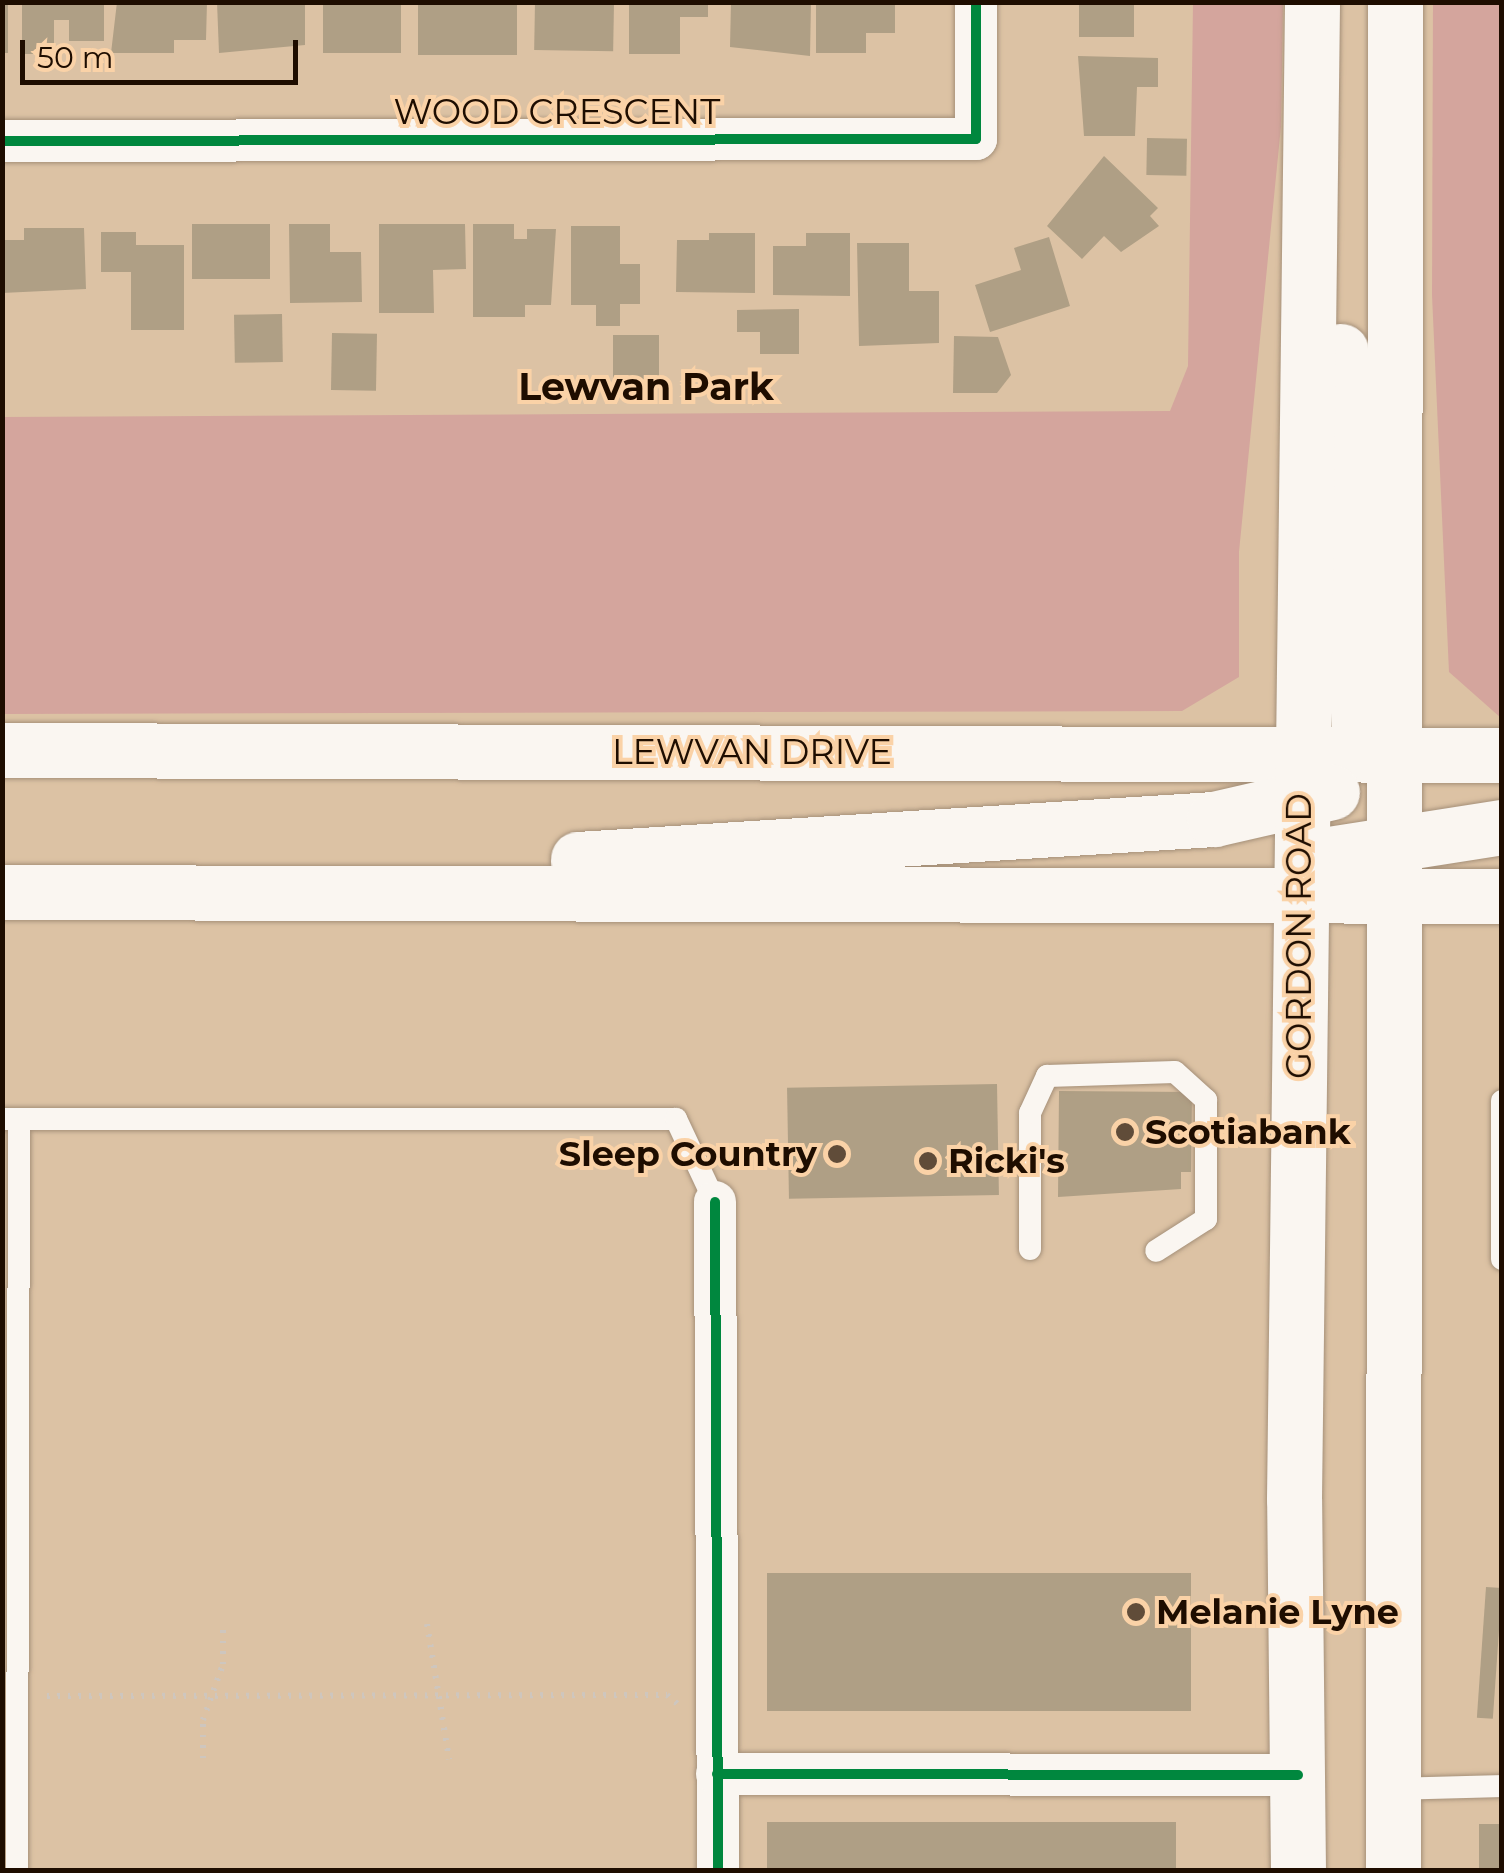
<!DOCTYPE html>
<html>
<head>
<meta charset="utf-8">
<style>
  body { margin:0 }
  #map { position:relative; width:1504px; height:1873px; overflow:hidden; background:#dcc2a4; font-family:Montserrat,sans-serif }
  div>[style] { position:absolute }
  .green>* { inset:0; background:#d4a59d }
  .building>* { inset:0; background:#af9f85; transform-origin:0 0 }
  .path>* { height:6px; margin-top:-3px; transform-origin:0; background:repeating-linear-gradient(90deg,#cec6be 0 2.5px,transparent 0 10.5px) }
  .roads { filter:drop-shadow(0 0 2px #a59079) drop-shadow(0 0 2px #a59079) }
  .lane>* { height:22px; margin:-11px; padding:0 11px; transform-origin:11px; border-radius:11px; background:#faf6f1 }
  .street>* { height:42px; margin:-21px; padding:0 21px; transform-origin:21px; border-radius:21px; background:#faf6f1 }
  .secondary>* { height:55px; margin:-27.5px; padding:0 27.5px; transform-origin:27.5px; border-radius:27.5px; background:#faf6f1 }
  .cycleway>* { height:10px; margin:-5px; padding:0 5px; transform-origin:5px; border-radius:5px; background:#00873e }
  .dots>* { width:28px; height:28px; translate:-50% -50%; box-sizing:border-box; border:5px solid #fad2a7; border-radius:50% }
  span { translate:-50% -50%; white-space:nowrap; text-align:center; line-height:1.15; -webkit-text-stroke:8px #fad2a7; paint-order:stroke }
  .street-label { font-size:35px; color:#1e0d00 }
  .poi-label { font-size:35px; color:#1e0d00; font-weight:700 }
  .left { translate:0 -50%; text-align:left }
  .right { translate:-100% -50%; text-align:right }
  .neighbourhood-label { font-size:38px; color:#1e0d00; font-weight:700 }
  .frame { position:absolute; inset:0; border:5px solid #1e0d00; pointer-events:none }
  .scale { position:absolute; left:20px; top:40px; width:278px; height:45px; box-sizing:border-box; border:5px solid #1e0d00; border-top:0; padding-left:12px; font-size:30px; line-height:35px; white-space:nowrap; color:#1e0d00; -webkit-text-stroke:8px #fad2a7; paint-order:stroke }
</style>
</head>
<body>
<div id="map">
  <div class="green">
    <div style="clip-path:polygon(1193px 3px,1283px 3px,1281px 126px,1239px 552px,1239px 677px,1182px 711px,3px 714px,3px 417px,1170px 411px,1188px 366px)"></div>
    <div style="clip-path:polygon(1433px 3px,1501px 3px,1501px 718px,1449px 672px,1432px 295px)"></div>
  </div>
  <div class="building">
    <div style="left:2px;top:2px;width:6px;height:51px"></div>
    <div style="clip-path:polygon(22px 2px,104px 2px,104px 41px,69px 41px,69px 20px,54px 20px,54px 54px,22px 54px)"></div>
    <div style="clip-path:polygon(117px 2px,207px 2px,206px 40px,174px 40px,174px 53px,111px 53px)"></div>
    <div style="clip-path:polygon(217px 2px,305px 2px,305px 45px,219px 53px)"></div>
    <div style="left:323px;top:2px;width:78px;height:51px"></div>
    <div style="left:418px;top:2px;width:99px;height:53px"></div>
    <div style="left:535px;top:2px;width:79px;height:48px;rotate:1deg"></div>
    <div style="clip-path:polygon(629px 2px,708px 2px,708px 17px,680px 17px,680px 54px,629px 54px)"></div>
    <div style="clip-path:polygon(731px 2px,811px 2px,810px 56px,730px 47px)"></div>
    <div style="clip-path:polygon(816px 2px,895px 2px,895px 33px,866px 33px,866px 53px,816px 53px)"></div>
    <div style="left:1079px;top:2px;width:55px;height:35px"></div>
    <div style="clip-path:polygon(1078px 56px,1158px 58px,1158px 87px,1137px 87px,1135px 136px,1084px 136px)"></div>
    <div style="left:1147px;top:138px;width:40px;height:37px;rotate:1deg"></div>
    <div style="clip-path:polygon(1104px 156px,1158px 208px,1150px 216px,1159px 226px,1121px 252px,1104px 236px,1082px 259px,1047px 226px)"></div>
    <div style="left:192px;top:224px;width:78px;height:55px"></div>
    <div style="clip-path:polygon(289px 224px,330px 224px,330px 252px,361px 252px,362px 302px,290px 303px)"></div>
    <div style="clip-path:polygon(379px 224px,465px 224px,466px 269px,433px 270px,434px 313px,379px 313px)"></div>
    <div style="clip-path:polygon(473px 224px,514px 224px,514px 239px,527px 239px,527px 229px,556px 229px,551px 305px,525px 305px,525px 317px,473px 317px)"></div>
    <div style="clip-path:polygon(571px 226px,620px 226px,620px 264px,640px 264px,640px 304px,620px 304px,620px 326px,596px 326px,596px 305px,571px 305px)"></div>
    <div style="clip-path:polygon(24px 228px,84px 228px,86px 289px,2px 293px,2px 240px,24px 240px)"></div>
    <div style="clip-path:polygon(101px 232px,136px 232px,136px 245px,184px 245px,184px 330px,131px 330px,131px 272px,101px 272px)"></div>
    <div style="clip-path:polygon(709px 233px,755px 233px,755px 293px,676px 292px,677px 240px,709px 240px)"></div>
    <div style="clip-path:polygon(806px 233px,850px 233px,850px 296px,773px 295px,773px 246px,806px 246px)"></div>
    <div style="clip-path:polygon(1049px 237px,1070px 306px,990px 332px,975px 285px,1021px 270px,1014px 248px)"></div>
    <div style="clip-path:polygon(857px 243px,909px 243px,909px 291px,939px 291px,939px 343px,859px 346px)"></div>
    <div style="clip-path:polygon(799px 309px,799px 354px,760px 354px,760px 332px,737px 332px,737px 310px)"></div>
    <div style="left:282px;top:314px;width:48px;height:48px;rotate:89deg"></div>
    <div style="left:332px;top:333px;width:45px;height:57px;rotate:1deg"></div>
    <div style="left:659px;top:335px;width:44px;height:46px;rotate:90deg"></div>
    <div style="clip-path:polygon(954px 336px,998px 337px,1011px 375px,997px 393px,953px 393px)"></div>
    <div style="left:997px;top:1084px;width:111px;height:210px;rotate:89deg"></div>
    <div style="clip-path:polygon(1059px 1091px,1192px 1092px,1191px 1172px,1181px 1172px,1181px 1189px,1058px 1197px)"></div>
    <div style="left:1191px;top:1573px;width:138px;height:424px;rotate:90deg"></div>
    <div style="left:1486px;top:1587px;width:16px;height:131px;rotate:4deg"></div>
    <div style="left:767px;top:1822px;width:409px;height:48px"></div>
    <div style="left:1479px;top:1824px;width:23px;height:46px"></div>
  </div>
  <div class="path">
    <div style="left:427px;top:1624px;width:137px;rotate:80.7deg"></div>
    <div style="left:47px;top:1696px;width:620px;rotate:-0.09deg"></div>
    <div style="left:667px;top:1695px;width:17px;rotate:40deg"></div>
    <div style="left:203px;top:1758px;width:38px;rotate:-90deg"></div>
    <div style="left:203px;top:1720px;width:59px;rotate:-70.3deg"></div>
    <div style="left:223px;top:1664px;width:41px;rotate:-90deg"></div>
  </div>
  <div class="roads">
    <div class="lane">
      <div style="left:1502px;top:1101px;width:158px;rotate:90deg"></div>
      <div style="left:2px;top:1119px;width:674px"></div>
      <div style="left:676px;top:1119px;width:92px;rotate:64.8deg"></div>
      <div style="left:1030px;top:1249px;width:136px;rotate:-90deg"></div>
      <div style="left:1030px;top:1113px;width:41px;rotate:-65.3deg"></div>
      <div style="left:1047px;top:1076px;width:128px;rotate:-1.8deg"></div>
      <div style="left:1175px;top:1072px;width:42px;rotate:42.1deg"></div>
      <div style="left:1206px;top:1100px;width:119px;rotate:90deg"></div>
      <div style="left:1206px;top:1219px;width:59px;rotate:147.4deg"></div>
      <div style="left:1393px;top:1789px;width:109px;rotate:-1.6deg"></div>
      <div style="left:17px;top:1870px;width:751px;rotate:-89.85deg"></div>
    </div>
    <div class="street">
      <div style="left:2px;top:141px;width:974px;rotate:-0.12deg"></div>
      <div style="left:976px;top:139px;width:137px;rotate:-90deg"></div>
      <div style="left:715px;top:1202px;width:668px;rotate:89.74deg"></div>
      <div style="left:717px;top:1774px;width:581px;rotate:0.1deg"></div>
    </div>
    <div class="secondary">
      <div style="left:1341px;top:351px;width:383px;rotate:87.3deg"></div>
      <div style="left:2px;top:750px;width:1500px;rotate:0.19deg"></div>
      <div style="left:578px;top:859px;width:637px;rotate:-3.6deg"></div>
      <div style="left:1214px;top:819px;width:121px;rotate:-12.9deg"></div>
      <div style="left:2px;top:892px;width:1500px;rotate:0.15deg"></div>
      <div style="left:1300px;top:895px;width:46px;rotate:-60.1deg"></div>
      <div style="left:1323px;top:855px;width:181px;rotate:-8.9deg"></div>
      <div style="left:1298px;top:1870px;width:371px;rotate:-90.6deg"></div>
      <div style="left:1294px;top:1499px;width:1497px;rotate:-89.31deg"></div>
      <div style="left:1393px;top:1870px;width:1868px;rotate:-89.94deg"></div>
    </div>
  </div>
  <div class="cycleway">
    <div style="left:2px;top:141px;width:974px;rotate:-0.12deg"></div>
    <div style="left:976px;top:139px;width:137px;rotate:-90deg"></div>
    <div style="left:715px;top:1202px;width:668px;rotate:89.74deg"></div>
    <div style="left:717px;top:1774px;width:581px;rotate:0.1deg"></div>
  </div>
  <div class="dots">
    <div style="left:1125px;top:1132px;background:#604c39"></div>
    <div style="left:837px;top:1154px;background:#604c39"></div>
    <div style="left:928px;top:1161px;background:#604c39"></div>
    <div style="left:1136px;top:1612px;background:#604c39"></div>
  </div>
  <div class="street-label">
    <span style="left:557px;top:112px">WOOD CRESCENT</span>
    <span style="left:752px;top:752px">LEWVAN DRIVE</span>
    <span style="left:1299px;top:936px;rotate:-90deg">GORDON ROAD</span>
  </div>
  <div class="poi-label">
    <span class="left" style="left:1145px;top:1132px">Scotiabank</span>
    <span class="right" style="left:817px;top:1154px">Sleep Country</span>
    <span class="left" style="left:948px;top:1161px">Ricki's</span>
    <span class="left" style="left:1156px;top:1612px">Melanie Lyne</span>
  </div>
  <div class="neighbourhood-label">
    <span style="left:646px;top:387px">Lewvan Park</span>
  </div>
  <div class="frame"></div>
  <div class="scale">50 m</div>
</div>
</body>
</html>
